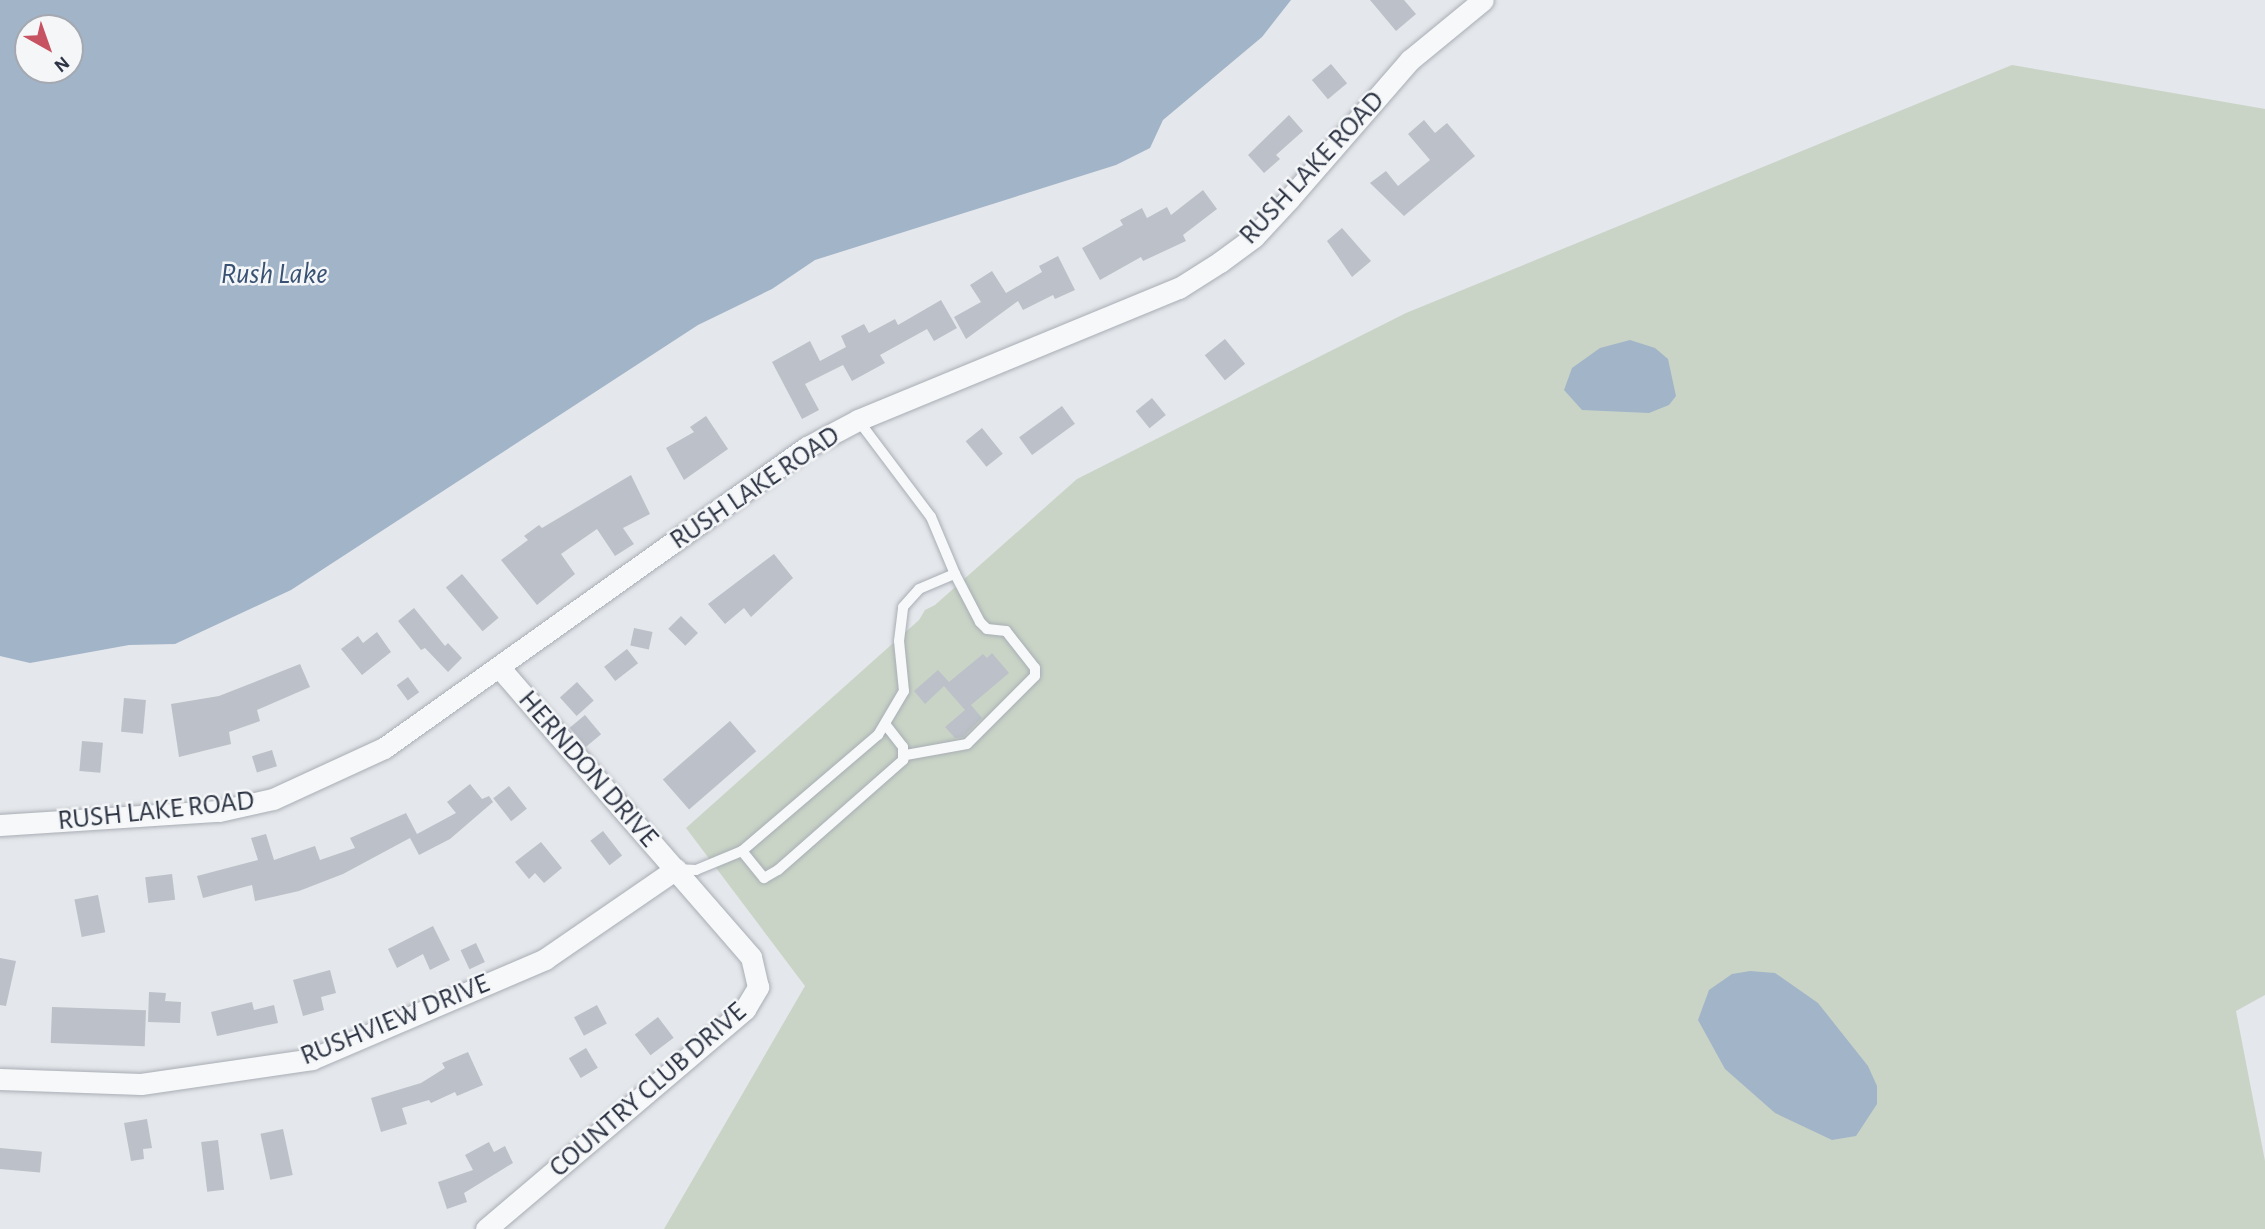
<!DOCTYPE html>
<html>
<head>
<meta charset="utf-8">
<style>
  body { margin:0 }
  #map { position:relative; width:2265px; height:1229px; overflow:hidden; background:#e4e7eb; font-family:"Alegreya Sans",sans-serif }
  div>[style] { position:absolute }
  .green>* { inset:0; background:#c9d4c6 }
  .water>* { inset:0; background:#a2b4c8 }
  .building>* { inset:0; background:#bcc0c8; transform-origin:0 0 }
  .roads { filter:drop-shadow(0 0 2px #a9aeb5) drop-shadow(0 0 2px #a9aeb5) }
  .lane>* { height:10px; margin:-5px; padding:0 5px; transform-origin:5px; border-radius:5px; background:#f7f8f9 }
  .street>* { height:21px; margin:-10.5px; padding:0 10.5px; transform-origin:10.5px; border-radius:10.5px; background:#f7f8f9 }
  span { translate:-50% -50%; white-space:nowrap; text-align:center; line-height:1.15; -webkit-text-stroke:5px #f4f6f8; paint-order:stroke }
  .street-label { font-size:28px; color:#2d3443 }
  .water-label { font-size:30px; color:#395274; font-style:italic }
  .north { position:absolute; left:14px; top:14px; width:70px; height:70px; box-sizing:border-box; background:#f4f6f8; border:2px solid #a4a8b0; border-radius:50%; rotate:140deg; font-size:19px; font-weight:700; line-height:28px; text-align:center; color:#2d3443 }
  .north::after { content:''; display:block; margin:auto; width:24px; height:32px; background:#c75261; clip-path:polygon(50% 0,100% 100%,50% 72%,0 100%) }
</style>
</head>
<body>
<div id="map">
  <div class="green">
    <div style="clip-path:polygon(2012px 65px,2265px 109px,2265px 995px,2236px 1011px,2265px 1161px,2265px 1229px,664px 1229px,805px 986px,686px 828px,919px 620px,925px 610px,935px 605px,1077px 479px,1406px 313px)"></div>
  </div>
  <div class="water">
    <div style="clip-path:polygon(evenodd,0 0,1291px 0,1262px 37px,1163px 120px,1150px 148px,1116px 165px,815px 260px,772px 289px,698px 325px,291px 590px,175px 644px,129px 645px,30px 663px,0 656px,0 0,70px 28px,70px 70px,28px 70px,28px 28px,70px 28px)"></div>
    <div style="clip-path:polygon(1630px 340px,1655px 348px,1668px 359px,1676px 396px,1669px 405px,1649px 413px,1582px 410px,1564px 390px,1572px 368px,1600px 348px)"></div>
    <div style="clip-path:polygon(1750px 971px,1775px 973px,1818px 1003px,1868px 1066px,1877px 1086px,1877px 1104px,1856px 1136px,1832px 1140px,1775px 1113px,1725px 1069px,1698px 1020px,1709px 990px,1732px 974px)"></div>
  </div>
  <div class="building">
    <div style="clip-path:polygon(1370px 0,1404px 0,1416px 14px,1396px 31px)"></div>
    <div style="left:1331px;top:64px;width:25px;height:25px;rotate:50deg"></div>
    <div style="clip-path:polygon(1289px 115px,1303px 131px,1276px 155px,1280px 159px,1264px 173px,1248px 155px)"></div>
    <div style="clip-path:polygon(1424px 120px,1435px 133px,1447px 123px,1475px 156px,1404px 216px,1370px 183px,1386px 171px,1398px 186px,1430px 160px,1408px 134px)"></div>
    <div style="clip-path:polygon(1203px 190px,1217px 209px,1183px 235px,1186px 241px,1143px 261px,1141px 257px,1100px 280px,1082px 248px,1123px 225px,1120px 220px,1142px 208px,1147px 218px,1167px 207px,1171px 215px)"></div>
    <div style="clip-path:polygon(1342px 228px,1371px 261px,1352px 277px,1327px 241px)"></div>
    <div style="clip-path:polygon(1058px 256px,1075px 290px,1055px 299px,1053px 295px,1023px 310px,1018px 301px,966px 339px,954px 317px,981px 302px,970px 285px,992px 271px,1006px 293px,1042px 272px,1039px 266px)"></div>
    <div style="clip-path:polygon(941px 300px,957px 328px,934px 341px,927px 329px,880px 355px,885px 363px,852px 381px,843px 365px,805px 384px,819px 410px,802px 419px,772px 362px,810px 341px,820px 361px,846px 347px,841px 336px,864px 324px,869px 333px,895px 319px,898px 325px)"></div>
    <div style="left:1225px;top:339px;width:32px;height:26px;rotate:51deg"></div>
    <div style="left:1152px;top:398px;width:22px;height:21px;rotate:51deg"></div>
    <div style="left:1062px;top:406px;width:22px;height:53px;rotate:54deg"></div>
    <div style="clip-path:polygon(706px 416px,728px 449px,684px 480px,666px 448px,694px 432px,690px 427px)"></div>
    <div style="left:982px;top:428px;width:33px;height:21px;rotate:51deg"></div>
    <div style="clip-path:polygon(631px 475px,650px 514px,623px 528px,634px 544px,615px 556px,597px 529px,561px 554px,575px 574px,537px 605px,501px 560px,528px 540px,524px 536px,539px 525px,542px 528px)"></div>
    <div style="clip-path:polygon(774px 554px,793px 578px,751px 617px,744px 608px,725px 624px,708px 604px)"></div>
    <div style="left:462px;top:574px;width:57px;height:21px;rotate:50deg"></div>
    <div style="clip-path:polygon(414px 608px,445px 646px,448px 643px,462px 658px,448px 672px,425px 648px,421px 650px,398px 621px)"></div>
    <div style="left:681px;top:616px;width:24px;height:18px;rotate:45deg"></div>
    <div style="left:634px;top:628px;width:19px;height:18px;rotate:12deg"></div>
    <div style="clip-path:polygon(377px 632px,391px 652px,362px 675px,341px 649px,358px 636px,363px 643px)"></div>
    <div style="left:627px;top:649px;width:18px;height:29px;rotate:52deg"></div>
    <div style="clip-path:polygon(992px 653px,1009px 673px,971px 705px,982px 718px,963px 737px,955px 738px,945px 727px,965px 710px,944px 686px,925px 704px,914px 691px,938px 670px,949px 682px,983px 654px,987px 658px)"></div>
    <div style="clip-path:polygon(300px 664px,310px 687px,257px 710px,260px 721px,229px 732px,231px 744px,179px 757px,171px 704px,219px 696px)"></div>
    <div style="left:408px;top:677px;width:19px;height:14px;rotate:54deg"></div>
    <div style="left:577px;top:682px;width:25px;height:23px;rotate:48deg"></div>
    <div style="left:124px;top:698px;width:22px;height:34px;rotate:5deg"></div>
    <div style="left:585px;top:715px;width:25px;height:20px;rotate:50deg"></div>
    <div style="left:730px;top:721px;width:40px;height:89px;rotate:49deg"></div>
    <div style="left:82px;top:741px;width:21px;height:30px;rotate:5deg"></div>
    <div style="left:272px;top:750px;width:17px;height:21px;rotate:73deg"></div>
    <div style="clip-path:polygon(470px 784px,482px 799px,489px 796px,493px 802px,450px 839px,419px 855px,410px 838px,343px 874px,299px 891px,255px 901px,252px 885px,203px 898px,197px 876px,258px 860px,251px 838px,266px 834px,274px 860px,315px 846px,320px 860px,355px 848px,350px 838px,406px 813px,417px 834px,456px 813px,447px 802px)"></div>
    <div style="left:509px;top:786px;width:29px;height:20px;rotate:52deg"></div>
    <div style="left:603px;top:831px;width:31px;height:16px;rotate:52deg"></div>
    <div style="clip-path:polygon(541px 842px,562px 868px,544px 883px,535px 873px,529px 879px,515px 862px)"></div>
    <div style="left:172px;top:874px;width:26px;height:27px;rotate:83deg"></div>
    <div style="left:98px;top:895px;width:38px;height:24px;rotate:79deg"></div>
    <div style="clip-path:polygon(433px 926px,450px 960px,430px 970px,423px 954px,397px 968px,388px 949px)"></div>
    <div style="left:476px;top:943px;width:21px;height:17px;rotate:65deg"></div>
    <div style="clip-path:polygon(0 958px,16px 961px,6px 1006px,0 1005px)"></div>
    <div style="clip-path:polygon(330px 970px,336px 993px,321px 997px,324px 1010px,303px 1016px,293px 980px)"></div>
    <div style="clip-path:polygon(149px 992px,166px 993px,165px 1001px,181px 1002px,180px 1023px,148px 1022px)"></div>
    <div style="clip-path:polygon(252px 1002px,254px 1010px,274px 1005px,278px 1023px,217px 1036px,211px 1012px)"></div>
    <div style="left:597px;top:1005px;width:21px;height:26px;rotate:62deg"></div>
    <div style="left:52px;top:1007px;width:94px;height:36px;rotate:2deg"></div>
    <div style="left:658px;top:1017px;width:26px;height:29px;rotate:53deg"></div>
    <div style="left:586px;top:1048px;width:23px;height:20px;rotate:59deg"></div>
    <div style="clip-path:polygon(468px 1052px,483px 1085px,457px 1096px,455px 1092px,431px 1103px,429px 1100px,402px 1108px,407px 1124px,381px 1132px,371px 1098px,421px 1083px,445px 1068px,442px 1063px)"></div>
    <div style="clip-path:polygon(147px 1119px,152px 1148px,143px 1149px,144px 1159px,131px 1161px,124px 1123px)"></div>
    <div style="left:283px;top:1129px;width:47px;height:23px;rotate:78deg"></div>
    <div style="left:218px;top:1140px;width:50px;height:17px;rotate:83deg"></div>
    <div style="clip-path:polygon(489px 1142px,494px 1152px,505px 1146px,513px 1163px,464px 1193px,467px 1202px,447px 1209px,438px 1182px,473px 1170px,465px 1155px)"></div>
    <div style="left:0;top:1148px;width:42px;height:21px;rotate:5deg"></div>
  </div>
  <div class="roads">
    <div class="lane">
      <div style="left:906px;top:755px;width:62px;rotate:-10.2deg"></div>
      <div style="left:967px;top:744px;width:96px;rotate:-45deg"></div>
      <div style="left:1035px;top:676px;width:8px;rotate:-90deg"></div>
      <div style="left:1035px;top:668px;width:47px;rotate:-128.1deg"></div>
      <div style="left:1006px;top:631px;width:19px;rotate:-174deg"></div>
      <div style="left:987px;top:629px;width:10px;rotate:-135deg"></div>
      <div style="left:980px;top:622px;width:54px;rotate:-117.5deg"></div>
      <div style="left:742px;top:851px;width:35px;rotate:51deg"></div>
      <div style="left:764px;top:878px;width:16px;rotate:-30deg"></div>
      <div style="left:778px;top:870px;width:167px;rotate:-41.3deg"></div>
      <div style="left:903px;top:760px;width:13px;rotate:-90deg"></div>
      <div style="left:903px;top:747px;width:28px;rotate:-128deg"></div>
      <div style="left:677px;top:869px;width:19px;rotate:3deg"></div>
      <div style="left:696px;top:870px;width:50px;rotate:-22.4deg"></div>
      <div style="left:742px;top:851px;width:179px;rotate:-40.5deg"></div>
      <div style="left:878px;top:735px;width:51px;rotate:-59.4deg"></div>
      <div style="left:904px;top:691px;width:50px;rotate:-95.7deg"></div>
      <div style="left:899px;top:641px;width:34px;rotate:-83deg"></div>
      <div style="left:903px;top:607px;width:24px;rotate:-48deg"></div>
      <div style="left:919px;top:589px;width:39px;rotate:-23deg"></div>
      <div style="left:955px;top:574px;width:62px;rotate:-112.8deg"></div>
      <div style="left:931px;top:517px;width:121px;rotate:-127deg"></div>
    </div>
    <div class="street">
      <div style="left:0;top:825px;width:219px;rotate:-3.7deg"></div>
      <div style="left:219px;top:811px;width:55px;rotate:-12.5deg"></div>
      <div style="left:273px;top:799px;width:122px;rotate:-24.7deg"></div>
      <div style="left:384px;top:748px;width:519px;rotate:-35.44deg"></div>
      <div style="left:807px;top:447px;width:58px;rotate:-27.9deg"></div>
      <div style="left:858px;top:420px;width:347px;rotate:-22.4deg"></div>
      <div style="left:1179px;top:288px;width:49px;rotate:-32.4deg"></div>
      <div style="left:1220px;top:262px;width:42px;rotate:-36.3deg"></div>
      <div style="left:1254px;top:237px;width:53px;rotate:-47.3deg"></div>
      <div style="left:1290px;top:198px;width:183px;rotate:-49deg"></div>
      <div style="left:1410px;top:60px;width:94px;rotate:-39.4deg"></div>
      <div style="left:0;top:1079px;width:141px;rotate:2deg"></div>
      <div style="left:141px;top:1084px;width:173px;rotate:-8.3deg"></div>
      <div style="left:312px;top:1059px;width:254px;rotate:-23.2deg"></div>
      <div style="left:545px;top:959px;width:159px;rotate:-34.5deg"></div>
      <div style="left:486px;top:1229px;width:340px;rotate:-40.3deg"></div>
      <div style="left:745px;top:1009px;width:26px;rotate:-59deg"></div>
      <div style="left:758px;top:987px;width:31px;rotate:-103deg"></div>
      <div style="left:751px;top:957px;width:383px;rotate:-131deg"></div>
    </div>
  </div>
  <div class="street-label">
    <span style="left:1312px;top:168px;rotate:-47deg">RUSH LAKE ROAD</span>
    <span style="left:755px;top:488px;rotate:-34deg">RUSH LAKE ROAD</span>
    <span style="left:588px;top:769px;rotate:49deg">HERNDON DRIVE</span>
    <span style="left:156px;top:811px;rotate:-6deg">RUSH LAKE ROAD</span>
    <span style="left:395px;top:1020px;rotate:-22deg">RUSHVIEW DRIVE</span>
    <span style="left:648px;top:1090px;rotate:-41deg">COUNTRY CLUB DRIVE</span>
  </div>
  <div class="water-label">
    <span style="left:274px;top:274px">Rush Lake</span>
  </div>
  <div class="north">N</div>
</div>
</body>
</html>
